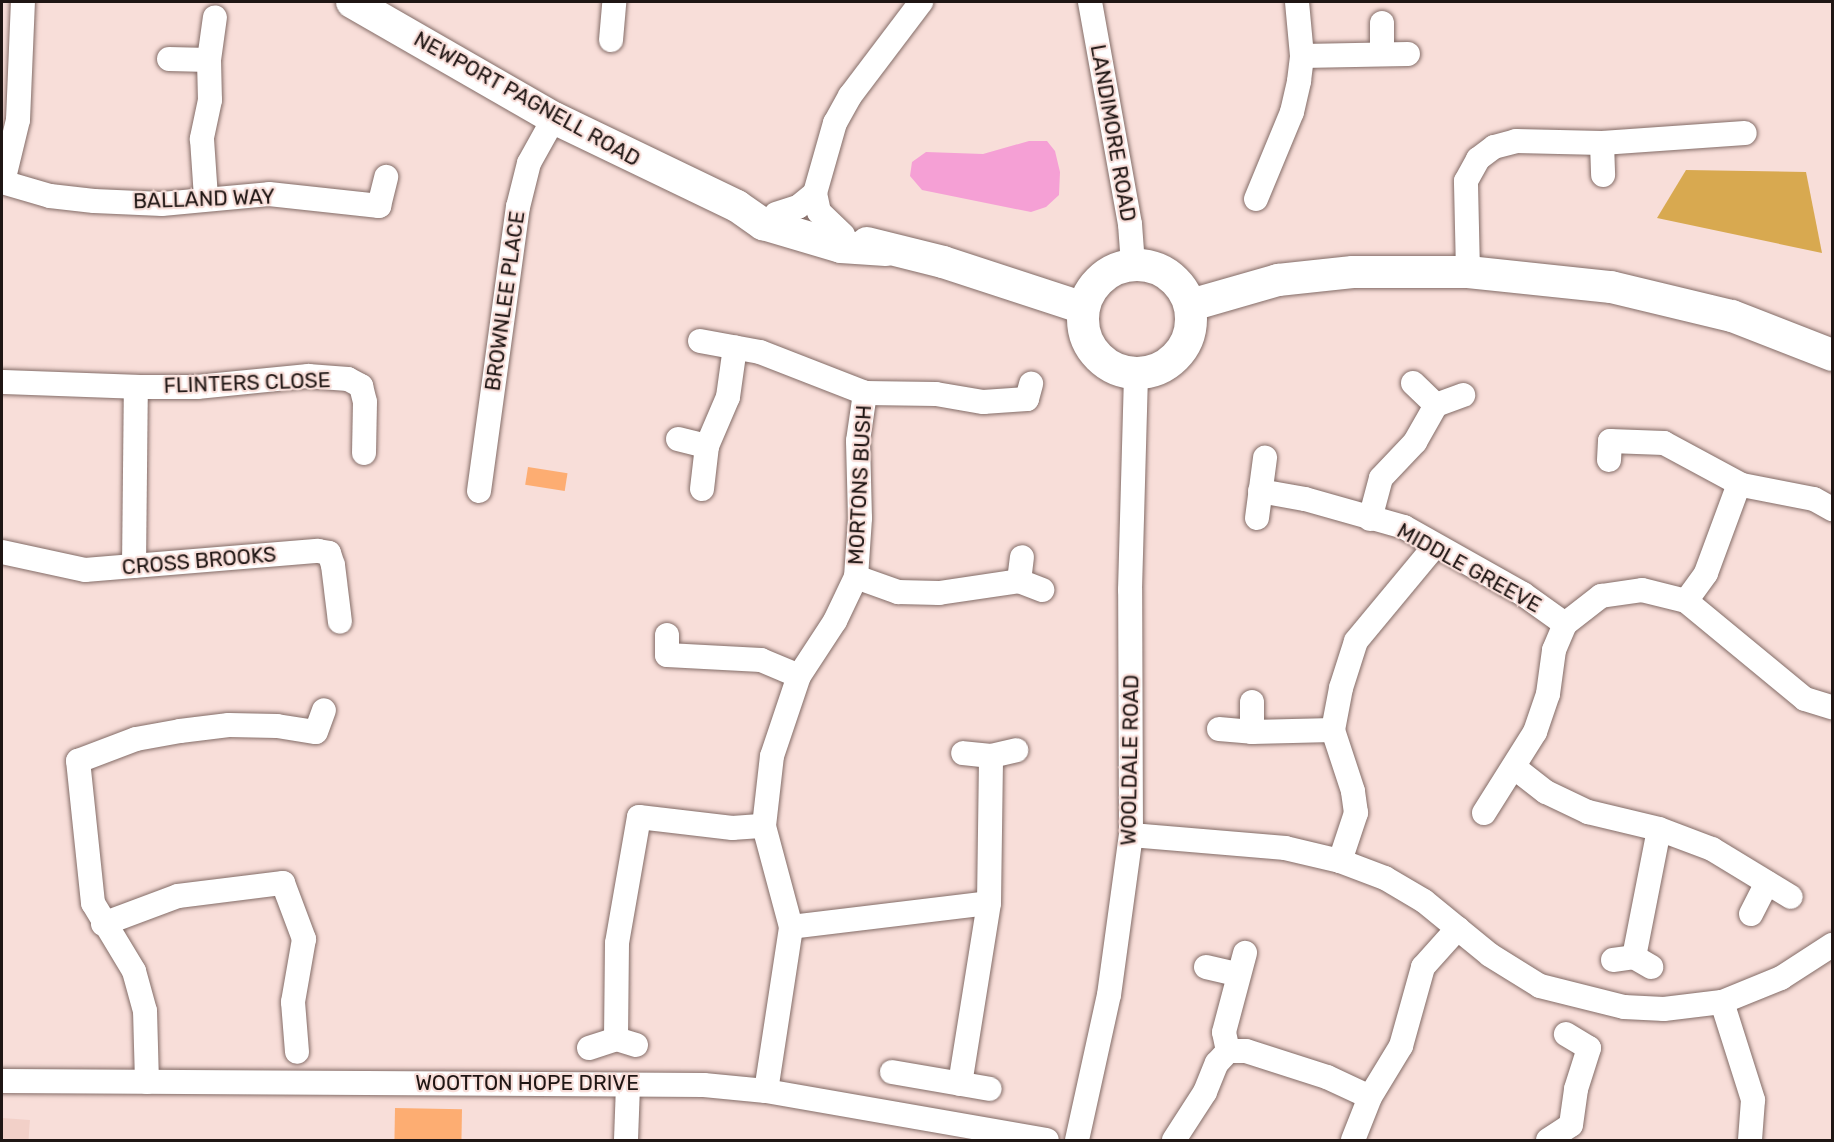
<!DOCTYPE html>
<html>
<head>
<meta charset="utf-8">
<style>
  body { margin:0 }
  #map { position:relative; width:1834px; height:1142px; overflow:hidden; background:#f8ded9; font-family:Rubik,sans-serif }
  div>[style] { position:absolute }
  .built>* { inset:0; background:#f2d0c8; transform-origin:0 0 }
  .forest>* { inset:0; background:#d8a950 }
  .water>* { inset:0; background:#f5a0d5 }
  .building>* { inset:0; background:#fdad72; transform-origin:0 0 }
  .roads { filter:drop-shadow(0 0 2px #836c67) drop-shadow(0 0 2px #836c67) }
  .minor>* { height:24px; margin:-12px; padding:0 12px; transform-origin:12px; border-radius:12px; background:#fff }
  .major>* { height:32px; margin:-16px; padding:0 16px; transform-origin:16px; border-radius:16px; background:#fff }
  .major>.ring { margin:-16px; padding:0; box-sizing:content-box; background:none; border:32px solid #fff; border-radius:50% }
  span { translate:-50% -50%; white-space:nowrap; text-align:center; line-height:1.15; -webkit-text-stroke:4.5px #f8ded9; paint-order:stroke }
  .street-label { font-size:21px; color:#1f1614 }
  .frame { position:absolute; inset:0; border:3px solid #1f1614; pointer-events:none }
</style>
</head>
<body>
<div id="map">
  <div class="built">
    <div style="left:2px;top:1118px;width:28px;height:22px;rotate:4deg"></div>
  </div>
  <div class="forest">
    <div style="clip-path:polygon(1686px 170px,1806px 172px,1822px 253px,1657px 218px)"></div>
  </div>
  <div class="water">
    <div style="clip-path:polygon(1029px 141px,1047px 141px,1055px 151px,1060px 172px,1059px 195px,1046px 207px,1031px 212px,922px 190px,910px 176px,912px 162px,926px 152px,983px 154px)"></div>
  </div>
  <div class="building">
    <div style="left:528px;top:467px;width:40px;height:18px;rotate:9deg"></div>
    <div style="left:395px;top:1108px;width:67px;height:32px;rotate:1deg"></div>
  </div>
  <div class="roads">
    <div class="minor">
      <div style="left:1090px;top:2px;width:226px;rotate:79.8deg"></div>
      <div style="left:1130px;top:224px;width:41px;rotate:85.8deg"></div>
      <div style="left:611px;top:40px;width:38px;rotate:-85deg"></div>
      <div style="left:1382px;top:54px;width:31px;rotate:-90deg"></div>
      <div style="left:1302px;top:56px;width:106px;rotate:-1.1deg"></div>
      <div style="left:169px;top:59px;width:40px;rotate:1.4deg"></div>
      <div style="left:209px;top:60px;width:40px;rotate:88.6deg"></div>
      <div style="left:210px;top:100px;width:40px;rotate:102deg"></div>
      <div style="left:202px;top:139px;width:58px;rotate:86.1deg"></div>
      <div style="left:209px;top:60px;width:43px;rotate:-82.1deg"></div>
      <div style="left:1602px;top:143px;width:32px;rotate:88deg"></div>
      <div style="left:2px;top:182px;width:50px;rotate:16.3deg"></div>
      <div style="left:50px;top:196px;width:44px;rotate:6.5deg"></div>
      <div style="left:94px;top:201px;width:68px;rotate:2.5deg"></div>
      <div style="left:162px;top:204px;width:107px;rotate:-5.3deg"></div>
      <div style="left:269px;top:194px;width:111px;rotate:6.2deg"></div>
      <div style="left:379px;top:206px;width:30px;rotate:-76deg"></div>
      <div style="left:3px;top:182px;width:64px;rotate:-76.4deg"></div>
      <div style="left:18px;top:120px;width:118px;rotate:-87.6deg"></div>
      <div style="left:1256px;top:199px;width:94px;rotate:-67.5deg"></div>
      <div style="left:1292px;top:112px;width:32px;rotate:-77deg"></div>
      <div style="left:1299px;top:81px;width:25px;rotate:-83deg"></div>
      <div style="left:1302px;top:56px;width:54px;rotate:-95.3deg"></div>
      <div style="left:776px;top:214px;width:23px;rotate:-18deg"></div>
      <div style="left:798px;top:207px;width:22px;rotate:-39deg"></div>
      <div style="left:843px;top:235px;width:33px;rotate:-136deg"></div>
      <div style="left:819px;top:212px;width:19px;rotate:-102deg"></div>
      <div style="left:815px;top:193px;width:73px;rotate:-74.1deg"></div>
      <div style="left:835px;top:123px;width:31px;rotate:-61deg"></div>
      <div style="left:850px;top:96px;width:118px;rotate:-52.9deg"></div>
      <div style="left:1468px;top:272px;width:91px;rotate:-91.3deg"></div>
      <div style="left:1466px;top:181px;width:25px;rotate:-61deg"></div>
      <div style="left:1478px;top:159px;width:20px;rotate:-37deg"></div>
      <div style="left:1494px;top:147px;width:23px;rotate:-15deg"></div>
      <div style="left:1516px;top:141px;width:86px;rotate:1.3deg"></div>
      <div style="left:1602px;top:143px;width:143px;rotate:-4deg"></div>
      <div style="left:700px;top:341px;width:61px;rotate:10.4deg"></div>
      <div style="left:760px;top:352px;width:113px;rotate:21.3deg"></div>
      <div style="left:865px;top:393px;width:71px;rotate:0.8deg"></div>
      <div style="left:936px;top:394px;width:48px;rotate:9.7deg"></div>
      <div style="left:983px;top:402px;width:44px;rotate:-3.9deg"></div>
      <div style="left:1027px;top:399px;width:16px;rotate:-75deg"></div>
      <div style="left:2px;top:382px;width:134px;rotate:2.1deg"></div>
      <div style="left:1413px;top:383px;width:32px;rotate:44deg"></div>
      <div style="left:1436px;top:405px;width:29px;rotate:-20deg"></div>
      <div style="left:678px;top:439px;width:30px;rotate:14deg"></div>
      <div style="left:1609px;top:460px;width:19px;rotate:-87deg"></div>
      <div style="left:1610px;top:441px;width:54px;rotate:2.1deg"></div>
      <div style="left:1664px;top:443px;width:89px;rotate:28.3deg"></div>
      <div style="left:1742px;top:485px;width:73px;rotate:11deg"></div>
      <div style="left:1814px;top:499px;width:21px;rotate:29deg"></div>
      <div style="left:702px;top:489px;width:43px;rotate:-83.4deg"></div>
      <div style="left:707px;top:446px;width:53px;rotate:-66.8deg"></div>
      <div style="left:728px;top:397px;width:50px;rotate:-82deg"></div>
      <div style="left:479px;top:491px;width:287px;rotate:-82.2deg"></div>
      <div style="left:518px;top:207px;width:45px;rotate:-76deg"></div>
      <div style="left:529px;top:163px;width:51px;rotate:-60.9deg"></div>
      <div style="left:1260px;top:491px;width:46px;rotate:10.1deg"></div>
      <div style="left:1305px;top:499px;width:103px;rotate:15.8deg"></div>
      <div style="left:1404px;top:527px;width:137px;rotate:29.4deg"></div>
      <div style="left:1523px;top:594px;width:52px;rotate:35.5deg"></div>
      <div style="left:1565px;top:624px;width:46px;rotate:-37.9deg"></div>
      <div style="left:1601px;top:596px;width:41px;rotate:-8.3deg"></div>
      <div style="left:1642px;top:590px;width:45px;rotate:14deg"></div>
      <div style="left:1686px;top:601px;width:154px;rotate:39.5deg"></div>
      <div style="left:1805px;top:699px;width:28px;rotate:17deg"></div>
      <div style="left:1257px;top:518px;width:61px;rotate:-82.4deg"></div>
      <div style="left:1370px;top:519px;width:42px;rotate:-75deg"></div>
      <div style="left:1381px;top:478px;width:50px;rotate:-46.6deg"></div>
      <div style="left:1415px;top:442px;width:43px;rotate:-60.4deg"></div>
      <div style="left:2px;top:552px;width:85px;rotate:12.2deg"></div>
      <div style="left:85px;top:570px;width:234px;rotate:-4.7deg"></div>
      <div style="left:318px;top:551px;width:11px;rotate:10deg"></div>
      <div style="left:329px;top:553px;width:13px;rotate:72deg"></div>
      <div style="left:333px;top:565px;width:57px;rotate:83deg"></div>
      <div style="left:134px;top:566px;width:179px;rotate:-89.4deg"></div>
      <div style="left:136px;top:387px;width:61px"></div>
      <div style="left:197px;top:387px;width:112px;rotate:-5.7deg"></div>
      <div style="left:308px;top:376px;width:40px;rotate:4.3deg"></div>
      <div style="left:348px;top:379px;width:15px;rotate:28deg"></div>
      <div style="left:361px;top:386px;width:16px;rotate:76deg"></div>
      <div style="left:365px;top:402px;width:51px;rotate:91.1deg"></div>
      <div style="left:856px;top:577px;width:45px;rotate:19.7deg"></div>
      <div style="left:898px;top:592px;width:41px;rotate:1.4deg"></div>
      <div style="left:939px;top:593px;width:81px;rotate:-8.5deg"></div>
      <div style="left:1019px;top:581px;width:24px;rotate:-83deg"></div>
      <div style="left:1019px;top:581px;width:25px;rotate:21deg"></div>
      <div style="left:1686px;top:601px;width:34px;rotate:-54deg"></div>
      <div style="left:1706px;top:573px;width:95px;rotate:-69.7deg"></div>
      <div style="left:667px;top:635px;width:20px;rotate:90deg"></div>
      <div style="left:667px;top:655px;width:94px;rotate:3deg"></div>
      <div style="left:761px;top:660px;width:41px;rotate:22.8deg"></div>
      <div style="left:1252px;top:702px;width:30px;rotate:90deg"></div>
      <div style="left:1219px;top:729px;width:33px;rotate:5deg"></div>
      <div style="left:1252px;top:732px;width:81px;rotate:-1.4deg"></div>
      <div style="left:991px;top:756px;width:26px;rotate:-13deg"></div>
      <div style="left:1515px;top:768px;width:39px;rotate:38deg"></div>
      <div style="left:1546px;top:792px;width:47px;rotate:25.5deg"></div>
      <div style="left:1588px;top:812px;width:73px;rotate:13.5deg"></div>
      <div style="left:1659px;top:829px;width:57px;rotate:20.7deg"></div>
      <div style="left:1712px;top:849px;width:92px;rotate:31.3deg"></div>
      <div style="left:1484px;top:813px;width:96px;rotate:-57.8deg"></div>
      <div style="left:1535px;top:732px;width:40px;rotate:-71.1deg"></div>
      <div style="left:1548px;top:694px;width:44px;rotate:-82.2deg"></div>
      <div style="left:1554px;top:650px;width:28px;rotate:-67deg"></div>
      <div style="left:1131px;top:835px;width:155px;rotate:4.8deg"></div>
      <div style="left:1285px;top:848px;width:57px;rotate:13.3deg"></div>
      <div style="left:1340px;top:861px;width:48px;rotate:20.7deg"></div>
      <div style="left:1385px;top:878px;width:45px;rotate:30.5deg"></div>
      <div style="left:1424px;top:901px;width:85px;rotate:39.3deg"></div>
      <div style="left:1490px;top:955px;width:59px;rotate:31.8deg"></div>
      <div style="left:1540px;top:986px;width:87px;rotate:14deg"></div>
      <div style="left:1624px;top:1007px;width:40px;rotate:2.9deg"></div>
      <div style="left:1664px;top:1009px;width:58px;rotate:-6.9deg"></div>
      <div style="left:1722px;top:1002px;width:64px;rotate:-22.1deg"></div>
      <div style="left:1781px;top:978px;width:61px;rotate:-32.9deg"></div>
      <div style="left:1340px;top:861px;width:51px;rotate:-71.6deg"></div>
      <div style="left:1356px;top:813px;width:22px;rotate:-98deg"></div>
      <div style="left:1353px;top:791px;width:64px;rotate:-108.2deg"></div>
      <div style="left:1333px;top:730px;width:43px;rotate:-79.2deg"></div>
      <div style="left:1341px;top:688px;width:49px;rotate:-72.3deg"></div>
      <div style="left:1356px;top:641px;width:124px;rotate:-50.3deg"></div>
      <div style="left:1751px;top:914px;width:35px;rotate:-63deg"></div>
      <div style="left:103px;top:924px;width:80px;rotate:-20.5deg"></div>
      <div style="left:178px;top:896px;width:106px;rotate:-7.1deg"></div>
      <div style="left:283px;top:883px;width:60px;rotate:69.4deg"></div>
      <div style="left:304px;top:939px;width:64px;rotate:99.9deg"></div>
      <div style="left:293px;top:1002px;width:50px;rotate:85.4deg"></div>
      <div style="left:791px;top:927px;width:199px;rotate:-6.9deg"></div>
      <div style="left:1634px;top:957px;width:130px;rotate:-78.9deg"></div>
      <div style="left:1613px;top:960px;width:21px;rotate:-8deg"></div>
      <div style="left:1634px;top:957px;width:20px;rotate:30deg"></div>
      <div style="left:1206px;top:967px;width:32px;rotate:13deg"></div>
      <div style="left:1722px;top:1002px;width:103px;rotate:72.4deg"></div>
      <div style="left:1753px;top:1100px;width:40px;rotate:94.3deg"></div>
      <div style="left:636px;top:1045px;width:21px;rotate:-163deg"></div>
      <div style="left:616px;top:1039px;width:96px;rotate:-89.4deg"></div>
      <div style="left:617px;top:943px;width:128px;rotate:-80.1deg"></div>
      <div style="left:639px;top:817px;width:94px;rotate:6.7deg"></div>
      <div style="left:732px;top:828px;width:32px;rotate:-4deg"></div>
      <div style="left:589px;top:1048px;width:28px;rotate:-18deg"></div>
      <div style="left:1228px;top:1051px;width:19px;rotate:-102deg"></div>
      <div style="left:1224px;top:1032px;width:82px;rotate:-75.1deg"></div>
      <div style="left:892px;top:1072px;width:99px;rotate:9.8deg"></div>
      <div style="left:2px;top:1081px;width:702px;rotate:0.33deg"></div>
      <div style="left:704px;top:1085px;width:62px;rotate:5.5deg"></div>
      <div style="left:766px;top:1091px;width:285px;rotate:9.9deg"></div>
      <div style="left:147px;top:1082px;width:71px;rotate:-91.6deg"></div>
      <div style="left:145px;top:1011px;width:41px;rotate:-105.4deg"></div>
      <div style="left:134px;top:971px;width:79px;rotate:-121.1deg"></div>
      <div style="left:93px;top:903px;width:143px;rotate:-96deg"></div>
      <div style="left:78px;top:761px;width:62px;rotate:-20.8deg"></div>
      <div style="left:136px;top:739px;width:45px;rotate:-10.3deg"></div>
      <div style="left:180px;top:731px;width:49px;rotate:-7deg"></div>
      <div style="left:229px;top:725px;width:48px;rotate:1.2deg"></div>
      <div style="left:277px;top:726px;width:39px;rotate:9deg"></div>
      <div style="left:316px;top:732px;width:23px;rotate:-70deg"></div>
      <div style="left:960px;top:1084px;width:183px;rotate:-80.9deg"></div>
      <div style="left:989px;top:903px;width:147px;rotate:-89.2deg"></div>
      <div style="left:991px;top:756px;width:28px;rotate:-174deg"></div>
      <div style="left:766px;top:1091px;width:166px;rotate:-81.3deg"></div>
      <div style="left:791px;top:927px;width:105px;rotate:-105deg"></div>
      <div style="left:764px;top:826px;width:70px;rotate:-83.5deg"></div>
      <div style="left:772px;top:756px;width:84px;rotate:-71.4deg"></div>
      <div style="left:799px;top:676px;width:66px;rotate:-56.8deg"></div>
      <div style="left:835px;top:621px;width:49px;rotate:-64.5deg"></div>
      <div style="left:856px;top:577px;width:59px;rotate:-86.1deg"></div>
      <div style="left:860px;top:518px;width:77px;rotate:-91.5deg"></div>
      <div style="left:858px;top:441px;width:49px;rotate:-81.7deg"></div>
      <div style="left:626px;top:1140px;width:55px;rotate:-87.9deg"></div>
      <div style="left:1077px;top:1140px;width:148px;rotate:-77.6deg"></div>
      <div style="left:1109px;top:995px;width:162px;rotate:-82.2deg"></div>
      <div style="left:1131px;top:835px;width:245px;rotate:-90.2deg"></div>
      <div style="left:1130px;top:590px;width:216px;rotate:-88.4deg"></div>
      <div style="left:1174px;top:1140px;width:57px;rotate:-57.1deg"></div>
      <div style="left:1205px;top:1092px;width:31px;rotate:-68deg"></div>
      <div style="left:1217px;top:1063px;width:16px;rotate:-47deg"></div>
      <div style="left:1228px;top:1051px;width:18px"></div>
      <div style="left:1246px;top:1051px;width:85px;rotate:17.8deg"></div>
      <div style="left:1327px;top:1077px;width:47px;rotate:24.9deg"></div>
      <div style="left:1353px;top:1140px;width:46px;rotate:-68.4deg"></div>
      <div style="left:1370px;top:1097px;width:60px;rotate:-58.7deg"></div>
      <div style="left:1401px;top:1046px;width:82px;rotate:-74.4deg"></div>
      <div style="left:1423px;top:967px;width:52px;rotate:-48.1deg"></div>
      <div style="left:1548px;top:1140px;width:27px;rotate:-33deg"></div>
      <div style="left:1571px;top:1125px;width:36px;rotate:-82deg"></div>
      <div style="left:1576px;top:1089px;width:43px;rotate:-72.4deg"></div>
      <div style="left:1589px;top:1048px;width:27px;rotate:-149deg"></div>
    </div>
    <div class="major">
      <div style="left:352px;top:2px;width:233px;rotate:29.9deg"></div>
      <div style="left:554px;top:118px;width:203px;rotate:25.7deg"></div>
      <div style="left:737px;top:206px;width:32px;rotate:35deg"></div>
      <div style="left:763px;top:224px;width:81px;rotate:16.4deg"></div>
      <div style="left:841px;top:247px;width:45px;rotate:3.8deg"></div>
      <div style="left:867px;top:243px;width:78px;rotate:14deg"></div>
      <div style="left:943px;top:262px;width:148px;rotate:18.1deg"></div>
      <div class="ring" style="left:1083px;top:265px;width:76px;height:76px"></div>
      <div style="left:1191px;top:305px;width:91px;rotate:-16deg"></div>
      <div style="left:1278px;top:280px;width:75px;rotate:-6.1deg"></div>
      <div style="left:1353px;top:272px;width:115px"></div>
      <div style="left:1468px;top:272px;width:144px;rotate:6deg"></div>
      <div style="left:1611px;top:287px;width:124px;rotate:13.5deg"></div>
      <div style="left:1732px;top:316px;width:107px;rotate:21.3deg"></div>
    </div>
  </div>
  <div class="street-label">
    <span style="left:527px;top:99px;rotate:29deg">NEWPORT PAGNELL ROAD</span>
    <span style="left:1113px;top:133px;rotate:80deg">LANDIMORE ROAD</span>
    <span style="left:204px;top:199px;rotate:-2deg">BALLAND WAY</span>
    <span style="left:505px;top:301px;rotate:-82deg">BROWNLEE PLACE</span>
    <span style="left:247px;top:383px;rotate:-2deg">FLINTERS CLOSE</span>
    <span style="left:860px;top:485px;rotate:-87deg">MORTONS BUSH</span>
    <span style="left:199px;top:561px;rotate:-5deg">CROSS BROOKS</span>
    <span style="left:1469px;top:568px;rotate:29deg">MIDDLE GREEVE</span>
    <span style="left:1130px;top:760px;rotate:-89deg">WOOLDALE ROAD</span>
    <span style="left:527px;top:1083px">WOOTTON HOPE DRIVE</span>
  </div>
  <div class="frame"></div>
</div>
</body>
</html>
